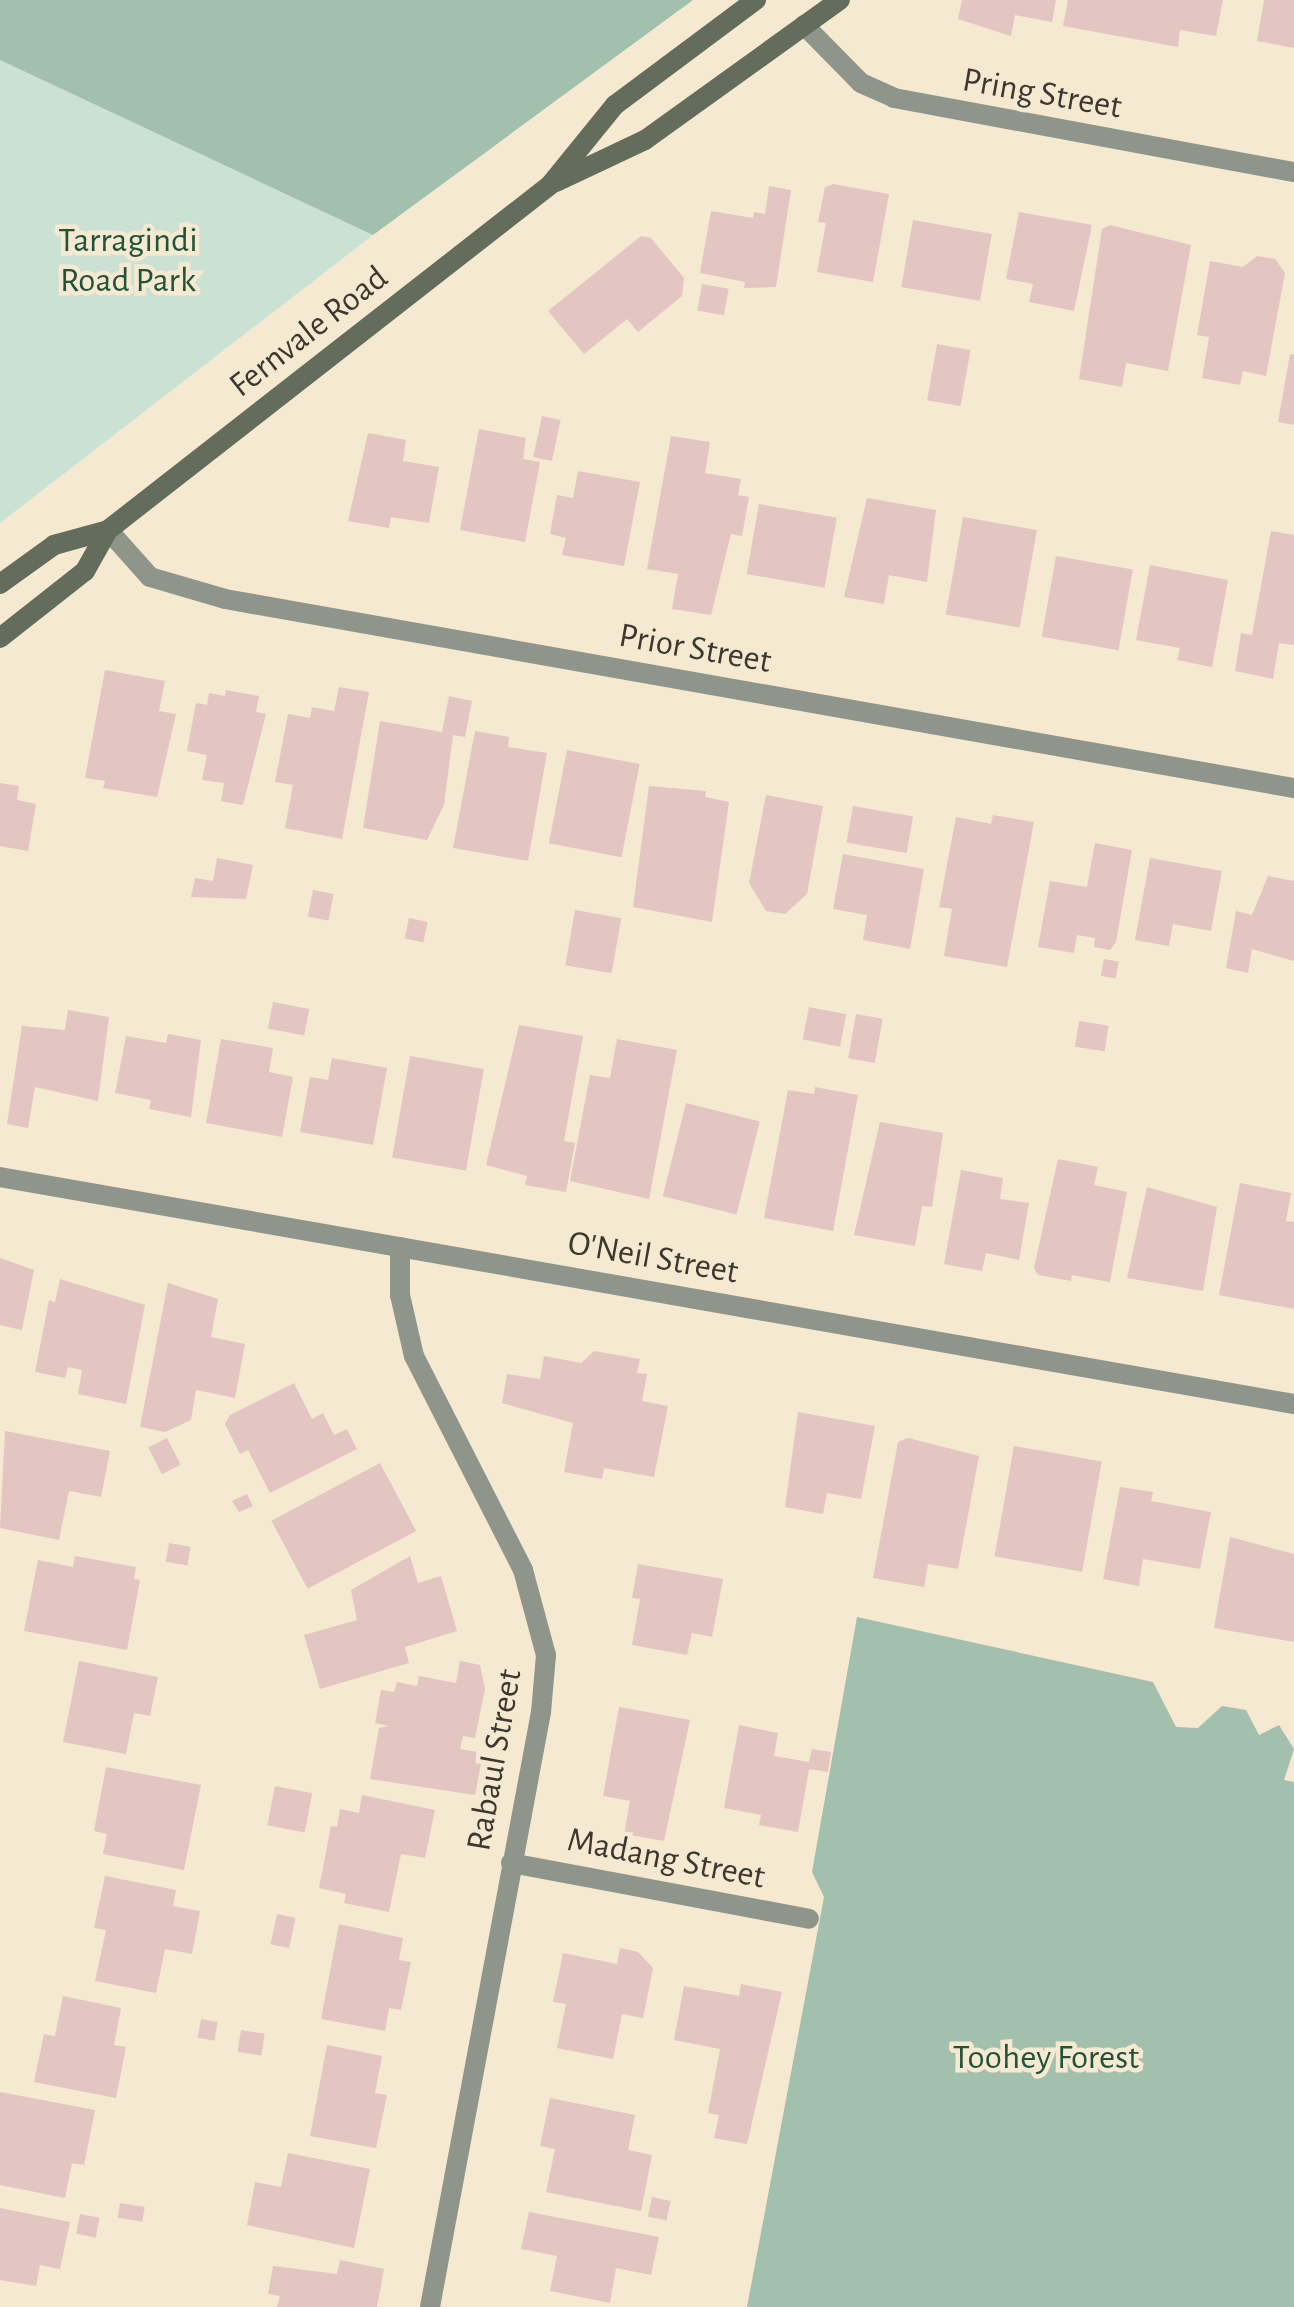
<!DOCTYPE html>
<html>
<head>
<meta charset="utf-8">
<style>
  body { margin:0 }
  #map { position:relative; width:1294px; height:2307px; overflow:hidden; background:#f5e9d1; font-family:"Alegreya Sans",sans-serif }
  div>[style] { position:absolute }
  .green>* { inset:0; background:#cbe1d3 }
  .forest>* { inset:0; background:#a3c0ae }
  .building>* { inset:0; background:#e3c5c1; transform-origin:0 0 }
  .street>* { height:20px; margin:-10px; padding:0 10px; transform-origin:10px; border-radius:10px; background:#8f958a }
  .secondary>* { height:20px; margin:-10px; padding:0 10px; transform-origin:10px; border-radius:10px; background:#646c5c }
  span { translate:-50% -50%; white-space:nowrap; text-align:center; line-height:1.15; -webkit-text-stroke:9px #f5e9d1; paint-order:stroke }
  .street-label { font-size:35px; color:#3d382f }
  .park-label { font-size:35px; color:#215339 }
</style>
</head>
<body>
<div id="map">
  <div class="green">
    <div style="clip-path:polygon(0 60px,373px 235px,0 523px)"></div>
  </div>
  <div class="forest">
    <div style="clip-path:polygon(0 0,693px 0,373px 235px,0 60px)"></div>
    <div style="clip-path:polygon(857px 1617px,1153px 1682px,1176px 1727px,1198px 1728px,1222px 1706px,1246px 1710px,1259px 1735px,1279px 1725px,1294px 1749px,1284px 1780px,1294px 1782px,1294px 2307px,747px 2307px,824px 1897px,812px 1872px)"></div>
  </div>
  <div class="building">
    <div style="clip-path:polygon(962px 0,1056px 0,1052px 22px,1015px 15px,1011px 36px,958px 19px)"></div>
    <div style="clip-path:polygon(1068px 0,1223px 0,1216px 36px,1180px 30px,1178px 47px,1063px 26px)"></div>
    <div style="clip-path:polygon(1264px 0,1294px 0,1294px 48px,1257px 41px)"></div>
    <div style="clip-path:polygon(833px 184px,889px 194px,873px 282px,817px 272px,826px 223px,818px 222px,825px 187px)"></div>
    <div style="clip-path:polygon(769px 186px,791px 190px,776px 287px,744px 288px,745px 282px,700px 273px,711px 211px,753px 218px,754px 212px,765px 214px)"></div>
    <div style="clip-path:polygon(1019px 212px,1092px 225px,1074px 311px,1029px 302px,1033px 284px,1006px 279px)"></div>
    <div style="left:913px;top:220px;width:80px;height:68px;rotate:10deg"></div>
    <div style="clip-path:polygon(1110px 225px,1191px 245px,1168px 371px,1126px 363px,1122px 387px,1079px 379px,1102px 229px)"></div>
    <div style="clip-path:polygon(641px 236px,651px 238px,684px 278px,682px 296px,638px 332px,627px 319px,584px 354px,548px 311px)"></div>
    <div style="clip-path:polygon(1257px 256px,1275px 259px,1285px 273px,1266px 376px,1243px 371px,1240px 385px,1202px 378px,1209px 337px,1197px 335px,1210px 261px,1243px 267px)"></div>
    <div style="left:702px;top:284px;width:27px;height:27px;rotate:10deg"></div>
    <div style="left:937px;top:344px;width:34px;height:57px;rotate:10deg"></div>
    <div style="clip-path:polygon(1290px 354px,1294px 355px,1294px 425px,1278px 422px)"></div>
    <div style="left:542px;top:416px;width:19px;height:42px;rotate:12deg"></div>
    <div style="clip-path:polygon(479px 429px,526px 438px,523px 459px,540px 462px,525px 542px,460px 530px)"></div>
    <div style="clip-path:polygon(368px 433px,406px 440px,403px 461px,439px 467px,429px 523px,391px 517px,389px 528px,348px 521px)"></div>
    <div style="clip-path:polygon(671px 436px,710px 442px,705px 473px,741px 479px,738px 495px,749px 497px,742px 536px,731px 534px,711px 615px,672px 609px,678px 574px,647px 569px)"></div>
    <div style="clip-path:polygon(578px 471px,640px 482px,624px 566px,562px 555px,566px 538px,550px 534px,557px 495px,573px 498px)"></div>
    <div style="clip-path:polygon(867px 498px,936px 510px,927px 582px,889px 575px,884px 604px,844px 597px)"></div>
    <div style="left:759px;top:504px;width:79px;height:71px;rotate:10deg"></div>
    <div style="left:963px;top:517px;width:75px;height:99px;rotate:10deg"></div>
    <div style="clip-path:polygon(1271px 531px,1294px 535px,1294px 645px,1279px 643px,1273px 679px,1235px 671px,1241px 633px,1252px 635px)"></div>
    <div style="left:1056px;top:556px;width:78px;height:82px;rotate:10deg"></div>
    <div style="clip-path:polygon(1150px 565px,1228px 580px,1212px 667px,1177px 660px,1180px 648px,1136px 640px)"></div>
    <div style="clip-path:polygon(105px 670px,165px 681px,159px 711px,176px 714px,157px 797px,103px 788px,105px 781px,85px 778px)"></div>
    <div style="clip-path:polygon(339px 687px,369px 692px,342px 839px,285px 828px,293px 785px,275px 782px,288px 714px,310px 718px,312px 707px,334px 711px)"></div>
    <div style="clip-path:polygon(226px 690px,259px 696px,256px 712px,266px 714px,243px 805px,221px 801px,224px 783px,202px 780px,207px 755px,187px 751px,196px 703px,207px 705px,209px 693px,225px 696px)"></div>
    <div style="clip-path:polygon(449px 696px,472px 701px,465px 737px,453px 735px,444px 805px,427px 840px,363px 828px,380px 721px,442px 732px)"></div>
    <div style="clip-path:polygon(475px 731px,509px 737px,508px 747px,547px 753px,528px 861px,453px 848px)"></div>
    <div style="left:567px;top:750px;width:74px;height:95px;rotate:11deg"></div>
    <div style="clip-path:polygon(0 783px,19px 786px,17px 800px,36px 804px,28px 851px,0 846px)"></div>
    <div style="clip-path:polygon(649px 786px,706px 791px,705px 797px,729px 802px,712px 922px,633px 907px)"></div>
    <div style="clip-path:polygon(766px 795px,823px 806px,807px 894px,785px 914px,766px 911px,749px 883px)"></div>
    <div style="left:853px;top:806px;width:61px;height:37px;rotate:10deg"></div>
    <div style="clip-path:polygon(993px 815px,1034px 822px,1007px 967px,944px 956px,952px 909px,939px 907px,956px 817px,991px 824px)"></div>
    <div style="clip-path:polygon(1095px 843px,1132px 850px,1116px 942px,1110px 950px,1094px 947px,1095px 938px,1077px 935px,1074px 953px,1038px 947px,1050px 881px,1087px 887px)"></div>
    <div style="clip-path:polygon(843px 854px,924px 869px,910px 949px,863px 940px,867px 915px,833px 909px)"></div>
    <div style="clip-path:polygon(217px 858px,253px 865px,246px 899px,191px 897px,195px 878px,213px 881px)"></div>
    <div style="clip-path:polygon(1150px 858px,1222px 871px,1211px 931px,1173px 924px,1169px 946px,1135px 940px)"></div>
    <div style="clip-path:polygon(1268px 876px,1294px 881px,1294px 961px,1252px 949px,1248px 973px,1226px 968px,1236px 911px,1252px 915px)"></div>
    <div style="left:313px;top:890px;width:21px;height:27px;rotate:11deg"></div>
    <div style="left:575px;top:910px;width:47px;height:56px;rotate:10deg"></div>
    <div style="left:409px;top:918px;width:19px;height:21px;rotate:12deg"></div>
    <div style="left:1104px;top:959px;width:15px;height:17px;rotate:11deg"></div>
    <div style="left:273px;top:1002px;width:37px;height:27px;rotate:11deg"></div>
    <div style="left:809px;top:1007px;width:38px;height:33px;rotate:11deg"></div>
    <div style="clip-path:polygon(68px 1010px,109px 1017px,98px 1101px,35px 1087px,28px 1128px,7px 1124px,22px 1026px,65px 1030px)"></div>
    <div style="left:856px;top:1014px;width:27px;height:45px;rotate:10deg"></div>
    <div style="left:1079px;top:1021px;width:30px;height:26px;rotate:9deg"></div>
    <div style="clip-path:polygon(519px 1025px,583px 1036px,564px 1141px,575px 1143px,566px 1192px,525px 1185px,527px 1176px,486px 1165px)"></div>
    <div style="clip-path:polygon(168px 1034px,201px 1040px,191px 1117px,149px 1109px,151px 1100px,115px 1093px,126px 1036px,166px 1043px)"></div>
    <div style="clip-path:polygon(221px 1039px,273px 1048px,269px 1072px,293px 1077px,282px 1137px,206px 1123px)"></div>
    <div style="clip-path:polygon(617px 1039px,677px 1050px,649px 1199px,570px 1181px,590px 1075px,610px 1078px)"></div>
    <div style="left:410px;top:1056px;width:75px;height:103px;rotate:10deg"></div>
    <div style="clip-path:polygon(332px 1058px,387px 1068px,373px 1145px,300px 1132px,310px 1077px,328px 1080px)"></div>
    <div style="clip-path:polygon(815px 1087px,858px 1095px,833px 1231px,764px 1218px,788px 1090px,814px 1094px)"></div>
    <div style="left:686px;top:1103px;width:76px;height:96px;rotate:14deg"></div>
    <div style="clip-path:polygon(880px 1122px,943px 1133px,932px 1207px,922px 1206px,915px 1246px,854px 1235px)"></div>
    <div style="clip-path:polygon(1058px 1159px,1098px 1167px,1094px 1185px,1127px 1192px,1110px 1282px,1072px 1275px,1071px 1281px,1038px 1275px,1034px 1268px)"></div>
    <div style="clip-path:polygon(961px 1170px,1003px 1178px,1000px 1199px,1029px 1203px,1019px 1260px,986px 1253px,982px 1271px,944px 1264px)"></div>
    <div style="clip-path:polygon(1240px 1183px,1291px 1193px,1286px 1221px,1294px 1222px,1294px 1309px,1219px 1295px)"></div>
    <div style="clip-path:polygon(1147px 1187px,1217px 1207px,1203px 1291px,1127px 1278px)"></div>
    <div style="clip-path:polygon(0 1258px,34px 1270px,22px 1330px,0 1325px)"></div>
    <div style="clip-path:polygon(60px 1279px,145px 1305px,126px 1404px,78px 1394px,82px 1370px,68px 1367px,65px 1378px,35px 1372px,49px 1300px,55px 1302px)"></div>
    <div style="clip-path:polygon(168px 1283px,218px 1299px,211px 1337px,245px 1344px,235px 1398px,196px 1390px,191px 1420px,165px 1432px,140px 1427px)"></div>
    <div style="clip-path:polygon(594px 1351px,640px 1359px,637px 1373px,647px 1374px,642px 1401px,668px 1406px,654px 1477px,604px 1468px,602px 1479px,564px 1472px,573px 1423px,502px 1403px,507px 1374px,540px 1379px,544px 1356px,581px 1363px)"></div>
    <div style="clip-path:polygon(294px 1383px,312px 1419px,323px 1413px,334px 1435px,347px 1429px,357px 1449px,270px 1493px,248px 1450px,240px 1454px,225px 1424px,230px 1415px)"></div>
    <div style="clip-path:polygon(798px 1412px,875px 1426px,861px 1499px,827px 1493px,823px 1514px,785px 1507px)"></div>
    <div style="clip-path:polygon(5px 1431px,110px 1451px,101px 1497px,69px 1491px,59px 1540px,0 1528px)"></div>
    <div style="left:167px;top:1438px;width:30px;height:21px;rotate:63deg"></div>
    <div style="clip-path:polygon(908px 1438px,979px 1456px,958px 1569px,928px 1564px,924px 1587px,873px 1578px,898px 1442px)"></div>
    <div style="left:1014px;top:1446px;width:89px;height:112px;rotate:10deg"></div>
    <div style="left:380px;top:1463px;width:77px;height:123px;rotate:62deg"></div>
    <div style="clip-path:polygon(1120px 1487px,1153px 1492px,1151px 1501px,1211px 1512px,1200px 1569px,1143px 1559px,1139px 1586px,1103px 1579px)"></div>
    <div style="clip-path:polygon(247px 1494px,253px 1506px,239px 1512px,232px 1501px)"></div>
    <div style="clip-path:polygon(1230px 1537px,1294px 1554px,1294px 1642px,1214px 1628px)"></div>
    <div style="left:169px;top:1543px;width:22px;height:19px;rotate:10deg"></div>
    <div style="clip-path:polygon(75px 1556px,136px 1567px,134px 1579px,140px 1580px,127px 1650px,24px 1631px,38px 1560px,73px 1567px)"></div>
    <div style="clip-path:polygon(410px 1556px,418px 1583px,441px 1576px,457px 1631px,405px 1647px,409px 1663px,320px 1689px,304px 1635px,357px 1620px,351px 1590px)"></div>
    <div style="clip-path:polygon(638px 1564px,723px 1579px,712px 1637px,692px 1633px,687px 1655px,632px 1645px,640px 1599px,632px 1598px)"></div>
    <div style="clip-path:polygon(79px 1661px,158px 1677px,150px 1716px,134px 1713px,126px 1754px,63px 1742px)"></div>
    <div style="clip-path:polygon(460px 1661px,480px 1665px,485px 1689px,475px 1738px,463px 1736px,460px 1749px,483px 1753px,475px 1795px,370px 1779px,379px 1728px,389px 1726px,375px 1723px,381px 1690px,394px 1692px,397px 1682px,417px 1686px,419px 1676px,456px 1683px)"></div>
    <div style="clip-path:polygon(619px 1707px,690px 1720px,664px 1841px,624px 1834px,630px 1801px,603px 1796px)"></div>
    <div style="clip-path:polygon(739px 1725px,778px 1733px,774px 1756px,809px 1762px,812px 1749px,831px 1752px,828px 1772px,809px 1769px,798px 1832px,759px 1825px,761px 1815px,724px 1808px)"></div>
    <div style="clip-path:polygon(106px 1767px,201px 1785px,184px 1870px,103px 1854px,107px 1834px,94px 1831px)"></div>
    <div style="left:275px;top:1786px;width:38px;height:40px;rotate:11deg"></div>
    <div style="clip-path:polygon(362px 1795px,435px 1810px,425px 1858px,401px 1854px,389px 1912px,344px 1903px,346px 1894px,319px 1888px,331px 1826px,337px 1827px,340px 1809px,359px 1813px)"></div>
    <div style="clip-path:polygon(105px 1876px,176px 1890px,173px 1906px,200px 1911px,192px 1954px,165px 1949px,156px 1993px,95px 1981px,106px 1930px,94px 1928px)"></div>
    <div style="left:277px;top:1914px;width:19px;height:31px;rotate:12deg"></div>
    <div style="clip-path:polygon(339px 1924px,403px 1938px,399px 1960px,411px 1962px,401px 2010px,389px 2008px,385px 2031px,321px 2019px)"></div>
    <div style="clip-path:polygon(620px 1948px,638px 1952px,653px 1968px,643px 2018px,622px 2014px,613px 2059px,557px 2048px,566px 2004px,553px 2002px,563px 1953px,617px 1964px)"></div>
    <div style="clip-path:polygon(741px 1984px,782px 1992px,747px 2144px,714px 2138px,719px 2115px,708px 2113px,720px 2049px,674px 2040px,684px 1986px,739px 1996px)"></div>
    <div style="clip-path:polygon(63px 1996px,121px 2008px,114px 2045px,126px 2047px,116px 2098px,34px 2082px,44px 2034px,55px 2036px)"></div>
    <div style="left:201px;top:2019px;width:17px;height:19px;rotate:10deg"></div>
    <div style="left:241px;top:2030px;width:24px;height:22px;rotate:9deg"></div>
    <div style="clip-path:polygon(327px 2045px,382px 2056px,375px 2093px,387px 2095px,376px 2148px,310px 2136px)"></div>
    <div style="clip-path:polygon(0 2092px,95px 2110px,84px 2165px,72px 2163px,65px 2198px,0 2185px)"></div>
    <div style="clip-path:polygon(550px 2098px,635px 2115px,628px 2150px,652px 2155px,641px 2211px,546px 2192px,555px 2149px,540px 2146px)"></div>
    <div style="clip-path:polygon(288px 2153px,370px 2169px,354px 2248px,247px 2225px,255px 2182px,281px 2187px)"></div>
    <div style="left:652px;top:2197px;width:19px;height:20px;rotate:12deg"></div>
    <div style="left:120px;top:2203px;width:25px;height:15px;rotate:9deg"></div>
    <div style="clip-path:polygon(0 2208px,70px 2222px,60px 2269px,40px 2265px,36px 2286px,0 2280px)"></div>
    <div style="clip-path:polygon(529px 2212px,659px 2237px,651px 2275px,616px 2268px,610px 2303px,550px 2291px,557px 2256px,521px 2249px)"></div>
    <div style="left:80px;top:2214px;width:20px;height:20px;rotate:11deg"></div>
    <div style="clip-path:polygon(340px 2260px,384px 2269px,377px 2307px,277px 2307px,280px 2296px,268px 2294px,273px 2266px,337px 2274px)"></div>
  </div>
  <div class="street">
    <div style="left:804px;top:25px;width:81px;rotate:45.5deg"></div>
    <div style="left:861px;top:83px;width:36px;rotate:24deg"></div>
    <div style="left:894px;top:98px;width:407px;rotate:10.5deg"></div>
    <div style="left:108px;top:530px;width:63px;rotate:48.2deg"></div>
    <div style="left:150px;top:577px;width:78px;rotate:16.3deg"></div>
    <div style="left:225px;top:599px;width:1086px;rotate:10.03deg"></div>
    <div style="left:0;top:1177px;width:1314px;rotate:9.95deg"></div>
    <div style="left:400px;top:1247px;width:48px;rotate:90deg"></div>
    <div style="left:400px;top:1295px;width:63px;rotate:77.1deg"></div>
    <div style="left:414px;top:1356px;width:240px;rotate:63deg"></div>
    <div style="left:523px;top:1570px;width:88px;rotate:74.9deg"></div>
    <div style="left:546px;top:1655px;width:57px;rotate:95deg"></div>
    <div style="left:541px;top:1712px;width:605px;rotate:100.57deg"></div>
    <div style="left:511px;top:1863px;width:303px;rotate:10.6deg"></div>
  </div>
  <div class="secondary">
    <div style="left:556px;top:182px;width:98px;rotate:-25.3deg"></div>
    <div style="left:645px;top:140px;width:240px;rotate:-35.7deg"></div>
    <div style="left:0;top:584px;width:67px;rotate:-35.8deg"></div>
    <div style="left:54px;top:545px;width:56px;rotate:-15.5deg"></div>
    <div style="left:108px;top:530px;width:561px;rotate:-37.97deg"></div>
    <div style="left:550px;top:185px;width:103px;rotate:-50.9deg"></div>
    <div style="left:615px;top:105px;width:176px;rotate:-36.7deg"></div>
    <div style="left:0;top:638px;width:108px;rotate:-38.2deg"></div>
    <div style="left:85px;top:571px;width:47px;rotate:-60.7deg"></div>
  </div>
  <div class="street-label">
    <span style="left:1042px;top:94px;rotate:10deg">Pring Street</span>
    <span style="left:309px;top:332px;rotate:-38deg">Fernvale Road</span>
    <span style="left:695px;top:649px;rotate:10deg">Prior Street</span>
    <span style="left:653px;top:1258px;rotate:10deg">O'Neil Street</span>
    <span style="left:495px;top:1760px;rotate:-80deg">Rabaul Street</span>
    <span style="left:666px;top:1859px;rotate:11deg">Madang Street</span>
  </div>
  <div class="park-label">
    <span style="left:128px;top:261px">Tarragindi<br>Road Park</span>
    <span style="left:1046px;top:2058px">Toohey Forest</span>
  </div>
</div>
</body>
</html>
